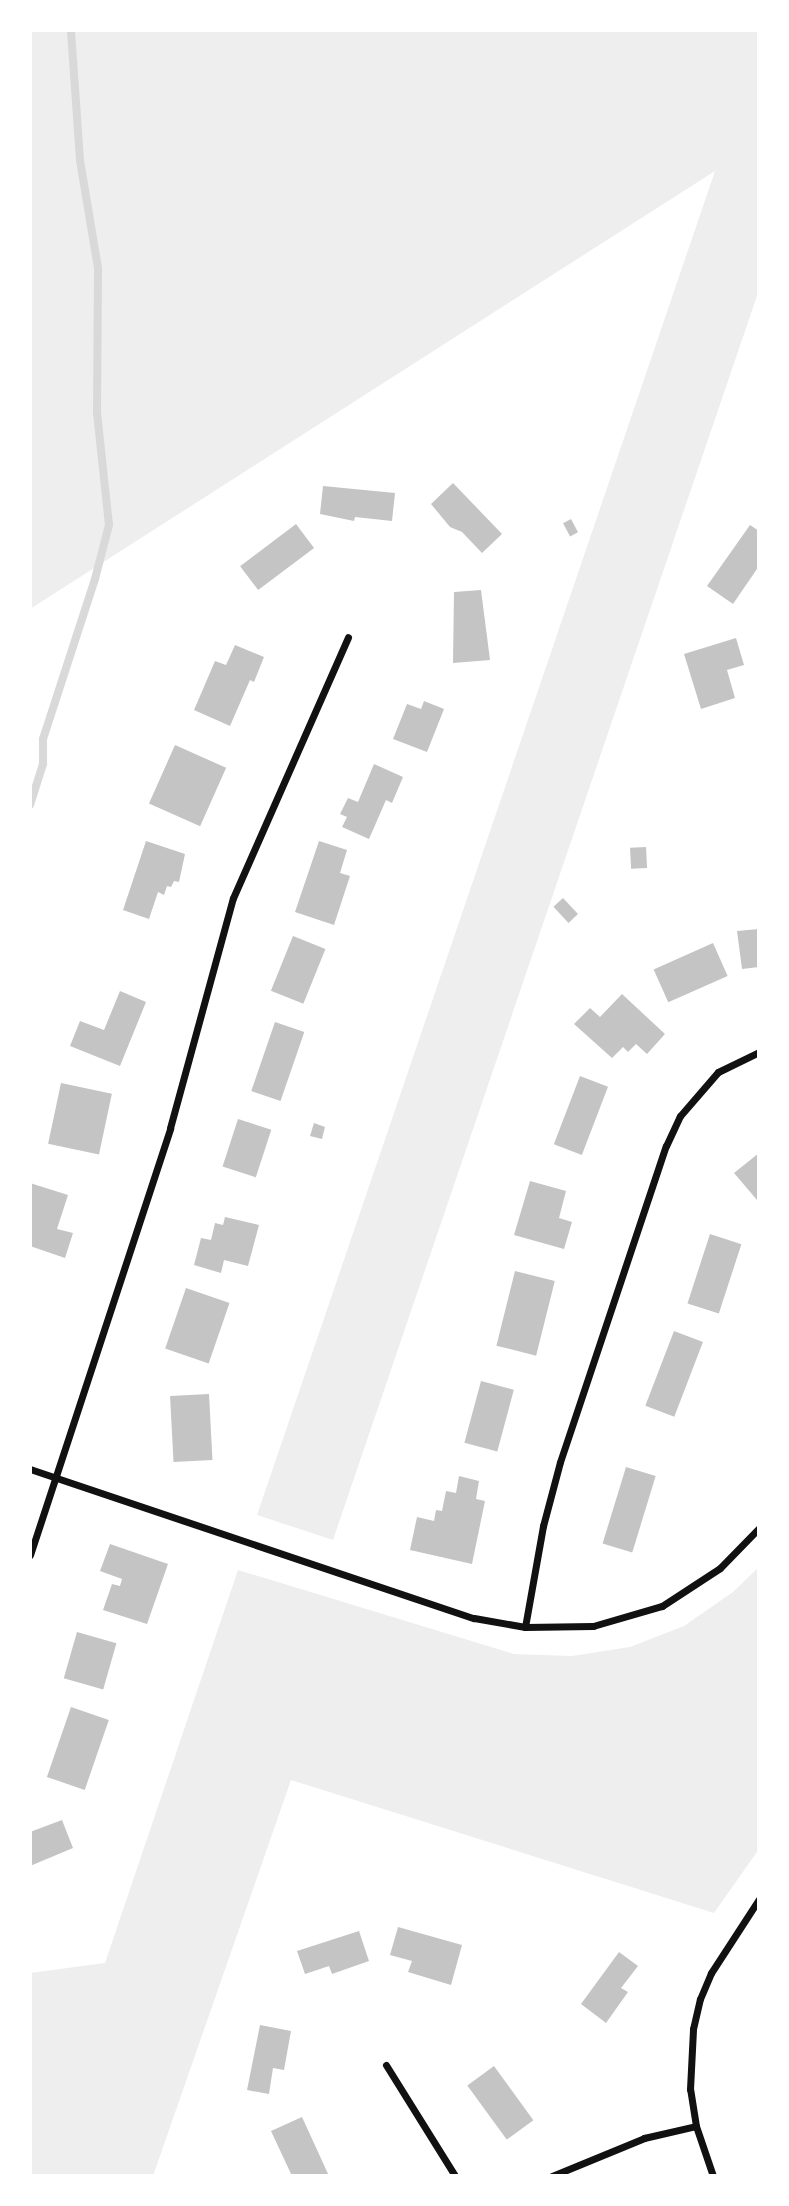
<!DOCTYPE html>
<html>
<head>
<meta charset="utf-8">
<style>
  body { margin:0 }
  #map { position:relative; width:789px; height:2206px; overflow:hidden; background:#fff; font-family:"Asap Condensed",sans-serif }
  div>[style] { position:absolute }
  .green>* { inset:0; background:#eee }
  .stream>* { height:8px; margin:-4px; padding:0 4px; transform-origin:4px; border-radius:4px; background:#d9d9d9 }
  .building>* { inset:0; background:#c4c4c4; transform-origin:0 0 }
  .minor>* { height:7px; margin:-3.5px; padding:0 3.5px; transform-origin:3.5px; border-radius:3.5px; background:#111 }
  span { translate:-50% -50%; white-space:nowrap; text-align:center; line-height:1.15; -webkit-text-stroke:6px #fff; paint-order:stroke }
  .frame { position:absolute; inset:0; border:32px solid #fff; pointer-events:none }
</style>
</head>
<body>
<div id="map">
  <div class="green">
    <div style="clip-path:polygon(30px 30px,759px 30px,759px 290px,333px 1540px,257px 1515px,715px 171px,30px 609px)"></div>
    <div style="clip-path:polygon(759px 1567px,759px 1849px,714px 1913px,291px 1780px,153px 2176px,30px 2176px,30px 1973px,105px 1963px,238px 1570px,514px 1654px,572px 1656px,630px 1647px,684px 1626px,733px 1592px)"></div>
  </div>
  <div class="stream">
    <div style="left:30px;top:805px;width:43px;rotate:-72.4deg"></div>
    <div style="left:43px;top:764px;width:25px;rotate:-90deg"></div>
    <div style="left:43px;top:739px;width:168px;rotate:-72deg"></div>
    <div style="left:95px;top:579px;width:56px;rotate:-75.5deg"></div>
    <div style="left:109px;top:525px;width:113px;rotate:-96.1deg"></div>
    <div style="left:97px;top:413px;width:145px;rotate:-89.6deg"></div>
    <div style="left:98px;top:268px;width:109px;rotate:-99.5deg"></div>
    <div style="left:80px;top:160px;width:130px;rotate:-94deg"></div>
  </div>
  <div class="building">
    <div style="clip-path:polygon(453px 483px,502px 534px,482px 553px,462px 532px,450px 527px,431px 504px)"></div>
    <div style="clip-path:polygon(323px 486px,395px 493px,392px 521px,355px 517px,354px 521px,320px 514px)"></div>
    <div style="left:571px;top:519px;width:15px;height:9px;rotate:62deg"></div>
    <div style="left:296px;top:524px;width:30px;height:70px;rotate:53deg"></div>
    <div style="clip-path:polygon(750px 525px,759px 531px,759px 566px,733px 604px,707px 586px)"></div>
    <div style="clip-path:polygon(481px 590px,490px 660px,453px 663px,454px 592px)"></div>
    <div style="clip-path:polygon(736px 638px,744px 665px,727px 670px,735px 698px,701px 709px,684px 654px)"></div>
    <div style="clip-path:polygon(235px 645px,264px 657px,254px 682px,250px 680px,230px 726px,194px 710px,215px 661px,226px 665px)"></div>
    <div style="clip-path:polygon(424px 701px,444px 709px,427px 752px,393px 739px,407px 704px,421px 709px)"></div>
    <div style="left:175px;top:745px;width:56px;height:64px;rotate:24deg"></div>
    <div style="clip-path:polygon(374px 764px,403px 777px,392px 803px,386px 800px,369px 839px,342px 827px,347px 817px,340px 814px,348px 798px,358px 802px)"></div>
    <div style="clip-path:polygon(146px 841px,185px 854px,179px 882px,174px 881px,171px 887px,167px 886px,164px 895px,158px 892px,149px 919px,123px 910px)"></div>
    <div style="clip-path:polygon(319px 841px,347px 850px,340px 873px,350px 876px,334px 925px,295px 912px)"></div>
    <div style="left:646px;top:847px;width:21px;height:16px;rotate:87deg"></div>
    <div style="left:563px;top:898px;width:22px;height:13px;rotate:47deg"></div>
    <div style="clip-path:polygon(759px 929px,759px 967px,742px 969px,737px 931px)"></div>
    <div style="left:293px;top:936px;width:35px;height:59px;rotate:22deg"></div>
    <div style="left:713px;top:943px;width:36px;height:65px;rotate:66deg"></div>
    <div style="clip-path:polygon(120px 991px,146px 1002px,120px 1066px,70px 1046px,80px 1021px,104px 1030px)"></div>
    <div style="clip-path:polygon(622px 994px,665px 1034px,647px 1054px,636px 1044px,628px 1052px,623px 1047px,612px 1058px,574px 1024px,590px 1008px,600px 1017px)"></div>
    <div style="left:275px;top:1022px;width:31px;height:73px;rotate:19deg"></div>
    <div style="left:580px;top:1076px;width:30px;height:73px;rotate:21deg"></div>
    <div style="left:61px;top:1083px;width:52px;height:62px;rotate:12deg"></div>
    <div style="left:238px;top:1119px;width:35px;height:50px;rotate:18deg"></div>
    <div style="clip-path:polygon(314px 1123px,325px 1127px,322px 1139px,310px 1136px)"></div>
    <div style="clip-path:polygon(759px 1153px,759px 1198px,757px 1200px,734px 1173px)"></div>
    <div style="clip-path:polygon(530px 1181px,566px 1191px,559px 1218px,572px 1222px,564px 1249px,514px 1235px)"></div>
    <div style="clip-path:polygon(30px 1183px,68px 1195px,57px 1229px,73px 1233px,65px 1258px,30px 1246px)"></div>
    <div style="clip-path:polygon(225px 1217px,259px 1225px,248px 1266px,224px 1260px,221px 1273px,194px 1265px,201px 1238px,211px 1240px,215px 1223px,223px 1225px)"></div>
    <div style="left:710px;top:1234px;width:33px;height:73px;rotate:18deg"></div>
    <div style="left:515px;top:1271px;width:41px;height:77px;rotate:14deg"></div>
    <div style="left:186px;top:1288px;width:46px;height:64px;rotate:19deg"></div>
    <div style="left:674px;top:1331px;width:31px;height:80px;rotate:21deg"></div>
    <div style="left:481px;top:1381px;width:34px;height:64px;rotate:15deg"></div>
    <div style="left:209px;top:1394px;width:66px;height:39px;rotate:87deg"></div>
    <div style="left:626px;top:1467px;width:31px;height:80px;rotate:17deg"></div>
    <div style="clip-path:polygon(459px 1476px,479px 1481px,476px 1499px,485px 1501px,472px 1564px,410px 1550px,417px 1517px,434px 1521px,436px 1510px,442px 1511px,446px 1491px,456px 1493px)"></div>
    <div style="clip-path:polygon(110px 1544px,168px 1564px,147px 1624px,103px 1610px,112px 1584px,120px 1586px,122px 1579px,100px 1571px)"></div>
    <div style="left:77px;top:1632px;width:41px;height:48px;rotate:16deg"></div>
    <div style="left:71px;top:1707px;width:40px;height:74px;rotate:19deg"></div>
    <div style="clip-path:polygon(62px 1820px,73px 1848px,30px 1866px,30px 1832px)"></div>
    <div style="clip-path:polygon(398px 1927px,462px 1945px,451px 1985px,408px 1972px,412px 1961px,390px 1955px)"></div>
    <div style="clip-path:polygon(359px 1931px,369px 1961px,332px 1974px,329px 1966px,305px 1974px,297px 1951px)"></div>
    <div style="clip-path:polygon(619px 1952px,638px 1966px,621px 1988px,628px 1992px,606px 2023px,581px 2004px)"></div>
    <div style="clip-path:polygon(260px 2025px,291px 2031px,284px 2070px,273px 2068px,269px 2094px,247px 2090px)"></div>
    <div style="left:494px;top:2066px;width:67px;height:33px;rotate:54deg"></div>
    <div style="clip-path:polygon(302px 2117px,329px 2176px,292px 2176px,271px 2131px)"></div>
  </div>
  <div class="minor">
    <div style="left:30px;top:1469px;width:468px;rotate:18.6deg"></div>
    <div style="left:474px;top:1618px;width:52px;rotate:10deg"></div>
    <div style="left:525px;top:1627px;width:68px;rotate:-0.8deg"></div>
    <div style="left:593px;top:1626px;width:72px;rotate:-16.2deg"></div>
    <div style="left:662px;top:1606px;width:69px;rotate:-33.2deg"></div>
    <div style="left:720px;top:1568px;width:56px;rotate:-45.7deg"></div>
    <div style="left:30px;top:1555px;width:449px;rotate:-71.8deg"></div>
    <div style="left:170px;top:1128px;width:238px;rotate:-74.7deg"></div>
    <div style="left:233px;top:898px;width:285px;rotate:-66.2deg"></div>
    <div style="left:525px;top:1627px;width:103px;rotate:-79.9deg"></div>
    <div style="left:543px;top:1526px;width:66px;rotate:-75.1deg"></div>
    <div style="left:560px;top:1462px;width:333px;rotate:-71.5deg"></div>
    <div style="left:666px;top:1146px;width:33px;rotate:-65deg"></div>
    <div style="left:680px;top:1116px;width:58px;rotate:-49.2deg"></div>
    <div style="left:718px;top:1072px;width:46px;rotate:-26deg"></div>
    <div style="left:386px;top:2065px;width:131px;rotate:58.1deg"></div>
    <div style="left:552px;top:2176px;width:100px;rotate:-22.4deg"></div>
    <div style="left:644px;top:2138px;width:53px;rotate:-13deg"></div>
    <div style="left:713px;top:2176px;width:53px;rotate:-108.8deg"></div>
    <div style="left:696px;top:2126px;width:37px;rotate:-99deg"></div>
    <div style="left:690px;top:2089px;width:60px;rotate:-87.1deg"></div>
    <div style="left:693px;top:2029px;width:31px;rotate:-77deg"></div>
    <div style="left:700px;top:1999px;width:28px;rotate:-67deg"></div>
    <div style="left:711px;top:1973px;width:88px;rotate:-57deg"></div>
  </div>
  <div class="frame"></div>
</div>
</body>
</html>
